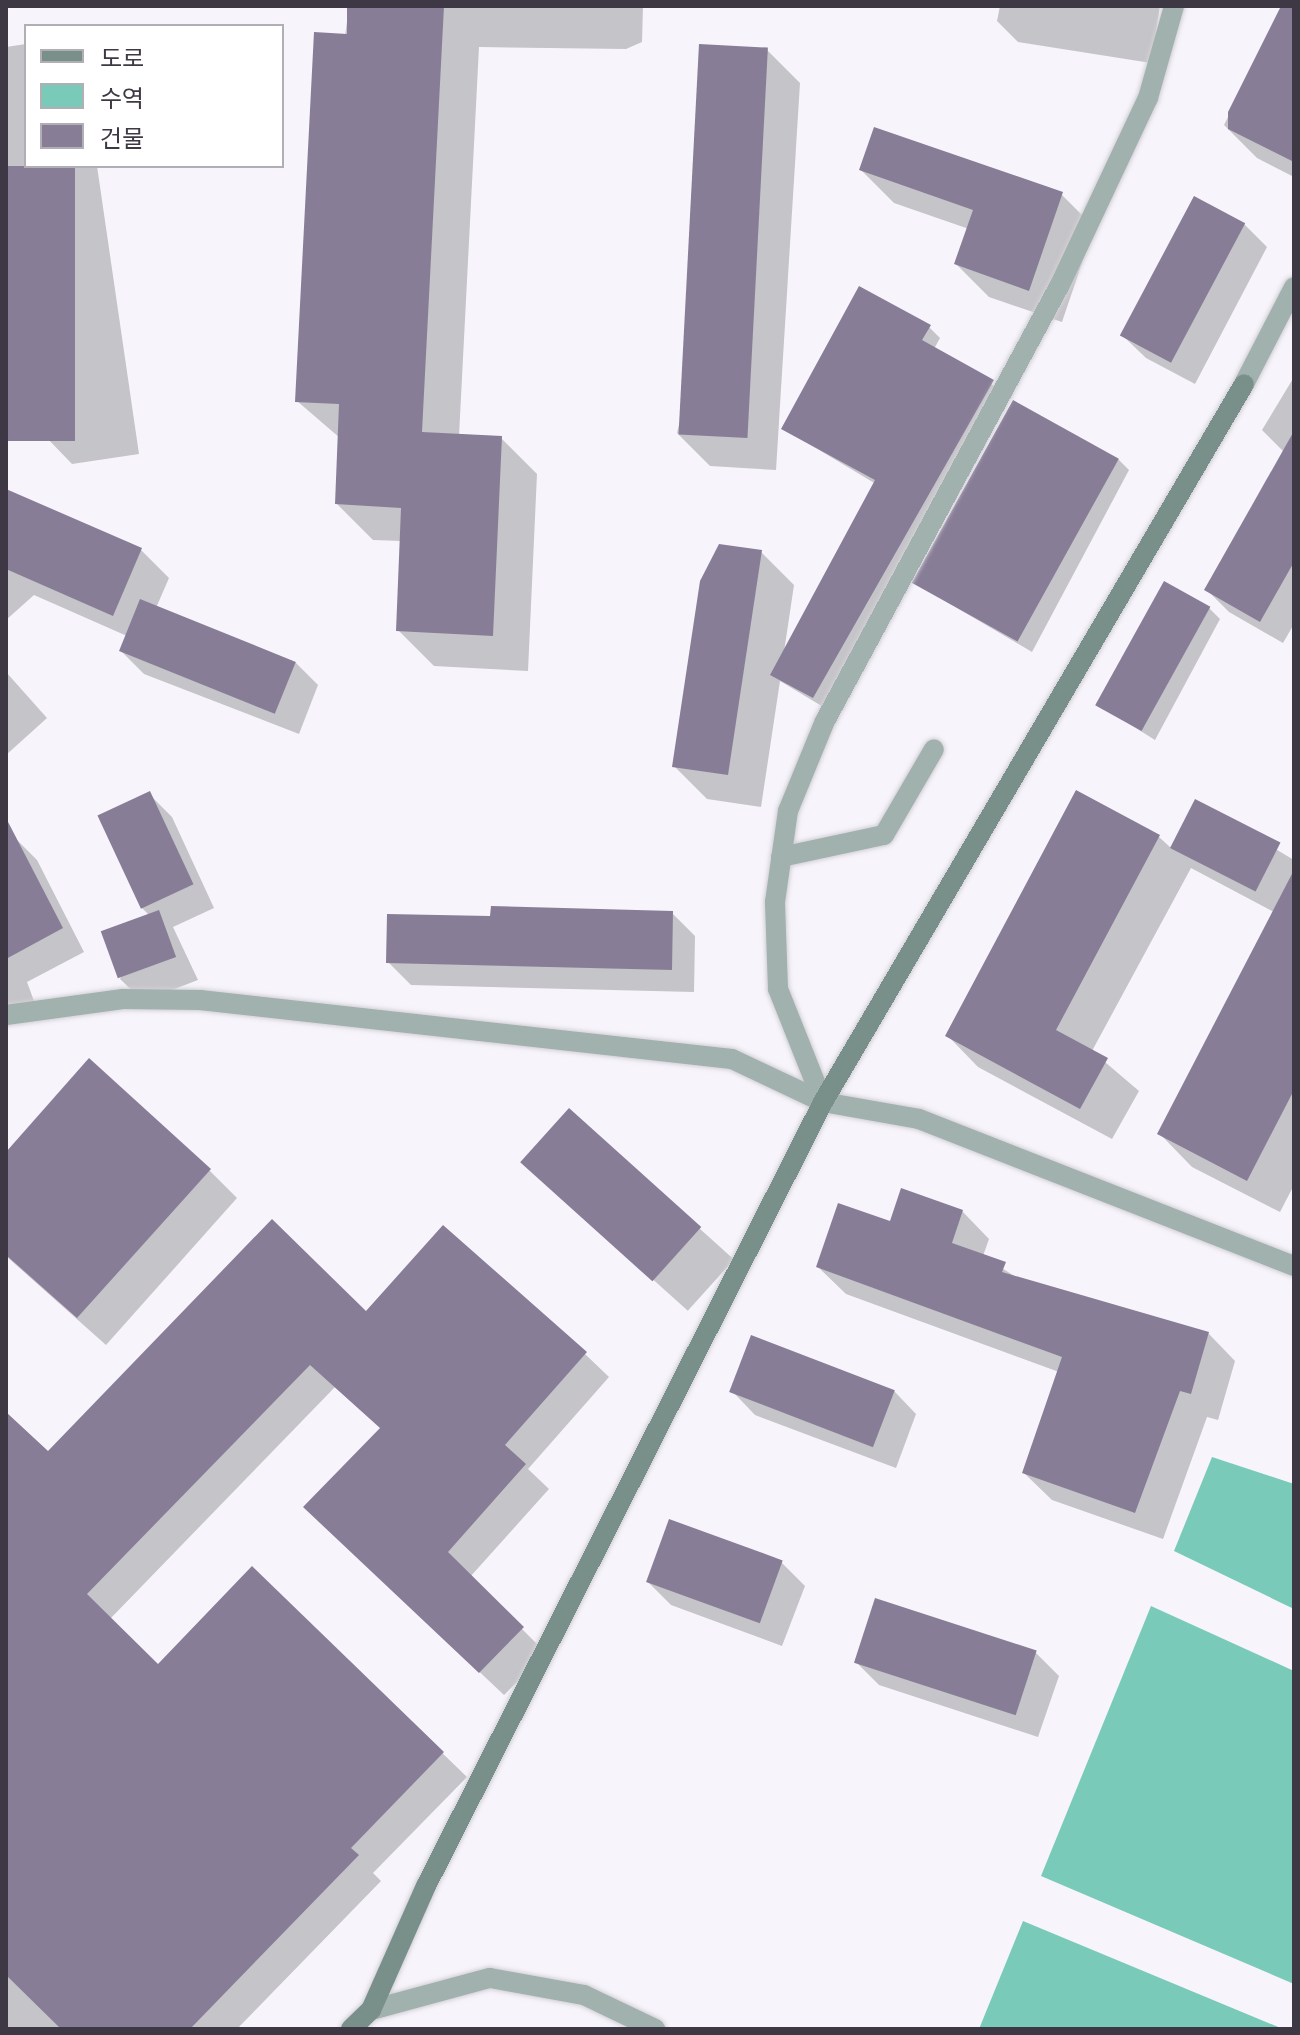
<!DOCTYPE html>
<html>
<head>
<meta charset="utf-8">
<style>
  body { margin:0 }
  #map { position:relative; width:1300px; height:2035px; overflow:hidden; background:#f7f5fb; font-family:"Asap Condensed","Noto Sans KR",sans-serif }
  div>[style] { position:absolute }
  .water>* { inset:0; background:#7acaba }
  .shadow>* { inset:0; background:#0003; transform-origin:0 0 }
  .building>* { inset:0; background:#887d97; transform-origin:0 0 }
  .roads { filter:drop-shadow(0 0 2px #d2cfd6) drop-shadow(0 0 2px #d2cfd6) }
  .lane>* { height:20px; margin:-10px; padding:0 10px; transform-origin:10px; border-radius:10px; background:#a1b1ad }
  .street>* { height:20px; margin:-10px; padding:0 10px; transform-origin:10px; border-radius:10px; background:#a1b1ad }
  .secondary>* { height:20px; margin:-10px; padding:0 10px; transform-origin:10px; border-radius:10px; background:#788f8a }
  span { translate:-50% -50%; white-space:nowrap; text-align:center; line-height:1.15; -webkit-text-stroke:8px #fff; paint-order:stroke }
  .frame { position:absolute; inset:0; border:8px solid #3d3843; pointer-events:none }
  .legend { position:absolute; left:24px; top:24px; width:260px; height:144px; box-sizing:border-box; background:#fff; border:2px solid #b1afb4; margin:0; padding:10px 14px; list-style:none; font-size:24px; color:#3d3843 }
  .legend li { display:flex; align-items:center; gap:16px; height:40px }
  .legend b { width:40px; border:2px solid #b1afb4 }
</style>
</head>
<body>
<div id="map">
  <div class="water">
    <div style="clip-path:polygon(1212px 1457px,1294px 1484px,1294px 1609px,1174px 1551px)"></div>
    <div style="clip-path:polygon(1151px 1606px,1294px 1671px,1294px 1984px,1041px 1876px)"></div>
    <div style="clip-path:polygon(1023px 1921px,1283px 2029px,979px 2029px)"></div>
  </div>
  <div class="shadow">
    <div style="clip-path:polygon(349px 6px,643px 6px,642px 42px,626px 49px,479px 47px,459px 436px,501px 438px,537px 474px,528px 671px,434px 666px,398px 630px,402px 541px,373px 540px,337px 504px,340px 438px,297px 401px)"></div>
    <div style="clip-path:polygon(1000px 6px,1160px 6px,1151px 63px,1018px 42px,997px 21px)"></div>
    <div style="clip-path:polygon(1283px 6px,1294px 6px,1294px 177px,1257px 158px,1224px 125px)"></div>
    <div style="clip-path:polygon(26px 44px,26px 166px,97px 166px,139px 454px,72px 464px,46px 437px,6px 159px,6px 47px)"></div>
    <div style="clip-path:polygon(767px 50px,800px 83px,776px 470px,710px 466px,677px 433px)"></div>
    <div style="clip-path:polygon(861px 170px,1061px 194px,1094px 227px,1062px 322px,989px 297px,956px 264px,969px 229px,894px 203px)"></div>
    <div style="clip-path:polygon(1244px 224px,1267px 247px,1195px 384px,1146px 358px,1123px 336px)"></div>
    <div style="clip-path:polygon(929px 327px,940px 338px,934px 349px,1004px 392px,825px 708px,780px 681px,761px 807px,707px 799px,674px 766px,761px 552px,794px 585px,784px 652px,876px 484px,784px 429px)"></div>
    <div style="clip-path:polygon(1294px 377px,1294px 624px,1283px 643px,1229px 612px,1207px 590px,1284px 452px,1262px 430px)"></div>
    <div style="clip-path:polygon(1118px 459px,1129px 470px,1032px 652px,916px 584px)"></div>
    <div style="clip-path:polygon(6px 491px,141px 550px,169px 578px,156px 608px,295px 662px,318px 685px,299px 734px,144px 674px,121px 651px,127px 636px,34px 595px,6px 620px)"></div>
    <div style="clip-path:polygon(1209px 608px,1220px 619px,1155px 740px,1099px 705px)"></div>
    <div style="clip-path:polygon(6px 672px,47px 718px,6px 755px)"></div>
    <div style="clip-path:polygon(149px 794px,172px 817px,214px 908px,173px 927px,198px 980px,143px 1001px,120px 979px,150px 916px,142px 908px)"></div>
    <div style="clip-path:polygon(1195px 801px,1294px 860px,1294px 1185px,1280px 1212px,1192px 1167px,1160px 1134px,1274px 912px,1191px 868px,1092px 1051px,1139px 1091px,1112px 1139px,978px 1067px,947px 1035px,1159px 837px,1171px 848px)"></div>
    <div style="clip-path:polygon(14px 837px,37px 860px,84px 952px,27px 982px,34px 1001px,6px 1012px,6px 842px)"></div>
    <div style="clip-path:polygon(672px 913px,695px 936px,694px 992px,411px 985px,388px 962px,492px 918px)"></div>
    <div style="left:569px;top:1111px;width:222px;height:69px;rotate:42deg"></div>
    <div style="clip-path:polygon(6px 1154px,209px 1170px,237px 1198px,106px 1345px,6px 1256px)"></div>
    <div style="clip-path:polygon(962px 1211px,989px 1239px,983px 1256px,1019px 1279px,1208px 1333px,1235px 1361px,1218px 1420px,1207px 1417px,1163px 1539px,1052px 1500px,1024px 1473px,1059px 1372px,846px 1294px,818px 1267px,891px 1224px)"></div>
    <div style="clip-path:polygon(367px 1314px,585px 1354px,609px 1377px,528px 1469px,549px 1489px,470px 1577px,546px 1653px,504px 1695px,329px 1530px,382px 1429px,335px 1387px,110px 1619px,158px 1667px,252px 1569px,467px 1777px,373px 1873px,381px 1881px,237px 2029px,6px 2029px,6px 1496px)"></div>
    <div style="clip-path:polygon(894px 1391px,916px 1414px,896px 1468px,755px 1415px,733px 1392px)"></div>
    <div style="clip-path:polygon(782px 1563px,805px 1586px,782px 1646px,671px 1605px,648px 1582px)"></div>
    <div style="clip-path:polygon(1036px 1653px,1059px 1676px,1038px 1737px,879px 1685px,856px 1662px)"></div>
  </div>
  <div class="building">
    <div style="clip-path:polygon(347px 6px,444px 6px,422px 432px,502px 436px,493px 636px,396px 631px,401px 508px,335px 504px,339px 404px,295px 402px,314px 32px,347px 34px)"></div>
    <div style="clip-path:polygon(1281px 6px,1294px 6px,1294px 162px,1228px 129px,1228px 112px)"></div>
    <div style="left:699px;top:44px;width:69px;height:391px;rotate:3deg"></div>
    <div style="clip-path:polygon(874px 127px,1063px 192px,1029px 291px,954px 264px,973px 210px,859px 170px)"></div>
    <div style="left:6px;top:166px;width:69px;height:275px"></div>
    <div style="left:1194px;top:196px;width:58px;height:158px;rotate:28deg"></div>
    <div style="clip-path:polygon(859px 286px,931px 325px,922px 340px,994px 380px,813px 698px,770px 675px,875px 480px,781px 429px)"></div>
    <div style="left:1013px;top:400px;width:121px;height:209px;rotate:29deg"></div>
    <div style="clip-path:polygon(1294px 431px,1294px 562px,1260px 622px,1204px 590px)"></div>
    <div style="clip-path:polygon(6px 489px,142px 548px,113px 616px,6px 569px)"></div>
    <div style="clip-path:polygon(719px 544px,762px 550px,728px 775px,672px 767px,700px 581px)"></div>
    <div style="left:1164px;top:581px;width:53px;height:142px;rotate:29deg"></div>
    <div style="left:140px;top:599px;width:168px;height:56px;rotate:22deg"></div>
    <div style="clip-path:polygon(1076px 790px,1160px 835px,1056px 1030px,1108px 1058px,1080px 1109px,945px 1036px)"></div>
    <div style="left:150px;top:791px;width:103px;height:58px;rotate:65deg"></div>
    <div style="left:1195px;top:799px;width:96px;height:55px;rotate:27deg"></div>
    <div style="clip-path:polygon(6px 818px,63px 928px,6px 959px)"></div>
    <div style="clip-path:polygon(1294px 870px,1294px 1090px,1247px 1181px,1157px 1134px)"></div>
    <div style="clip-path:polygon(491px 906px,673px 911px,672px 970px,386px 963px,387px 914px,490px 916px)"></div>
    <div style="left:159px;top:910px;width:50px;height:62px;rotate:70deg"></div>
    <div style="clip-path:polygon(89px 1058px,211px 1169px,77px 1318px,6px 1255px,6px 1152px)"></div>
    <div style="left:569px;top:1108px;width:178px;height:73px;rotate:42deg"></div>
    <div style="clip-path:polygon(901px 1188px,963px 1210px,952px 1243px,1006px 1262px,1002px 1272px,1209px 1332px,1191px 1394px,1180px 1391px,1135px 1513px,1022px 1473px,1062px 1357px,816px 1267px,838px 1203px,890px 1221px)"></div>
    <div style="clip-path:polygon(272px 1219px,366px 1311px,443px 1225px,587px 1352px,505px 1445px,526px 1464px,448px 1552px,524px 1627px,479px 1673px,303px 1507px,380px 1428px,310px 1365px,87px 1594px,158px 1664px,252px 1566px,444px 1752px,351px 1848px,359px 1855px,190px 2029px,61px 2029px,6px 1975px,6px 1412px,48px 1451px)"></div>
    <div style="left:751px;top:1335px;width:154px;height:61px;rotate:21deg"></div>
    <div style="left:669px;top:1519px;width:121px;height:67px;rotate:20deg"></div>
    <div style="left:875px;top:1598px;width:170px;height:68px;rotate:18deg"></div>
  </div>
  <div class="roads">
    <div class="lane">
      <div style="left:1244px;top:384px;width:109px;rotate:-62.7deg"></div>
      <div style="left:781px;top:857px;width:105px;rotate:-12.1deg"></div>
      <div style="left:884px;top:835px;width:99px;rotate:-59.8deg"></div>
      <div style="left:371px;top:2010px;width:123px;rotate:-15.1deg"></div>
      <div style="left:490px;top:1978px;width:96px;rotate:10.3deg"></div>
      <div style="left:584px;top:1995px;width:79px;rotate:25.6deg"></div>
    </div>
    <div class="street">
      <div style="left:6px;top:1015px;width:118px;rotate:-7.8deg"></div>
      <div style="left:123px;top:999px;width:77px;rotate:0.7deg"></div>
      <div style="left:200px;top:1000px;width:535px;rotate:6.33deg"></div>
      <div style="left:732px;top:1059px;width:101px;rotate:25.3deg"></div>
      <div style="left:823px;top:1102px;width:97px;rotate:10deg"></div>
      <div style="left:919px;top:1119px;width:403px;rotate:21.4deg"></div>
      <div style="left:823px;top:1102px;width:122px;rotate:-111.7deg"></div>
      <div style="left:778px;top:989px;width:87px;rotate:-92deg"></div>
      <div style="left:775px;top:902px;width:92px;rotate:-81.9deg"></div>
      <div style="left:788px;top:811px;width:97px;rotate:-67.7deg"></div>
      <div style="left:825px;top:721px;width:493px;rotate:-61.7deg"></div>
      <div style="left:1059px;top:287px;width:209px;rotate:-64.8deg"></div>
      <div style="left:1148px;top:98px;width:96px;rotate:-74.2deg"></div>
    </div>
    <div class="secondary">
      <div style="left:351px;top:2029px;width:28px;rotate:-44deg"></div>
      <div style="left:371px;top:2010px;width:136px;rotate:-66.1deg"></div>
      <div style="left:426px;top:1886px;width:879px;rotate:-63.14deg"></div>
      <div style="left:823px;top:1102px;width:832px;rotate:-59.61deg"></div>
    </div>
  </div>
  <div class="frame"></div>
  <ul class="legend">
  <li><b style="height:10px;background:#788f8a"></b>도로</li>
  <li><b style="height:22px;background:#7acaba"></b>수역</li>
  <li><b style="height:22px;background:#887d97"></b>건물</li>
  </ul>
</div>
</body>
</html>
